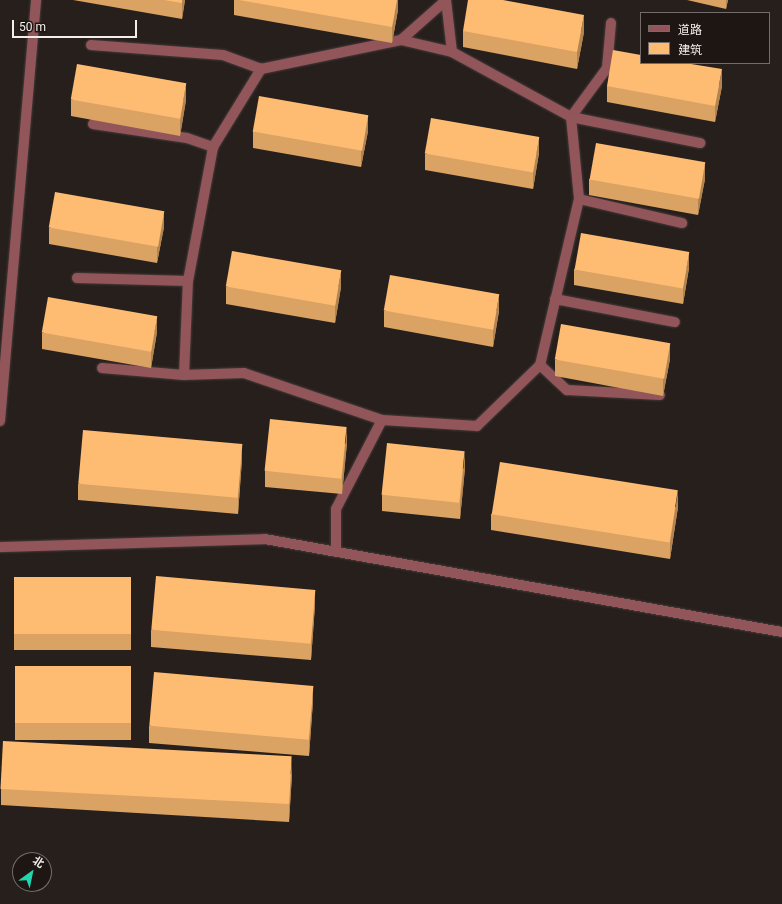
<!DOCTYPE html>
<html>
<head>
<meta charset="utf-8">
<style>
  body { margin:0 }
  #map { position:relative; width:782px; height:904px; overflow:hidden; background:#271f1c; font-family:Roboto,"Noto Sans SC",sans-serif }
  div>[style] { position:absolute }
  .roads { filter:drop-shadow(0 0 1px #443c39) drop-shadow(0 0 1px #443c39) }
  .minor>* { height:10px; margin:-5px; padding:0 5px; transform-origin:5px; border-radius:5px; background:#91555a }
  .wall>* { inset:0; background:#daa263; transform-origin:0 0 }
  .shaded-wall>* { inset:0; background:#b28450 }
  .building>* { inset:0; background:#febc73; transform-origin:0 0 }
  span { translate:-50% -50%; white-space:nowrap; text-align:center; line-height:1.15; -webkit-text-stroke:4px #1d1613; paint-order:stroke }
  .legend { position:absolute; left:640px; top:12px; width:130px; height:52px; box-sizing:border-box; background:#1d1613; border:1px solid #736c6a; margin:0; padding:5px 7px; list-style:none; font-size:12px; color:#f3eeec }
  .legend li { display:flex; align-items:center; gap:8px; height:20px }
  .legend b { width:20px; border:1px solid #736c6a }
  .north { position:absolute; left:12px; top:852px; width:40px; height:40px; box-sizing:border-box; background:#1d1613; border:1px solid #736c6a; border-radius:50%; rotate:33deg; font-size:11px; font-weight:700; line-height:16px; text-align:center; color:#f3eeec }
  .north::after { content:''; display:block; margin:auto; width:14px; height:18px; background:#22d5af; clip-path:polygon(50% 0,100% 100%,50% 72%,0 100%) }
  .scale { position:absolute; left:12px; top:20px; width:125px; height:18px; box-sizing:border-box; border:2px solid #f3eeec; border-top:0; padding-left:5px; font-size:12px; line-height:14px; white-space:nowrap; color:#f3eeec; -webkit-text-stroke:3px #1d1613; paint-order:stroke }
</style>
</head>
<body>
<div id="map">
  <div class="roads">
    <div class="minor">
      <div style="left:446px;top:0;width:52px;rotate:83.4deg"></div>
      <div style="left:611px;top:23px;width:45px;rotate:95.1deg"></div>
      <div style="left:607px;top:68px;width:61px;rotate:126.3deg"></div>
      <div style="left:571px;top:117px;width:132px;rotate:11.4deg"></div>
      <div style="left:401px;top:40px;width:60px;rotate:-41.6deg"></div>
      <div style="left:91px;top:45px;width:132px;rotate:4.3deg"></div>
      <div style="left:223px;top:55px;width:40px;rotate:20.2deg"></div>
      <div style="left:93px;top:124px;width:95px;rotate:8.5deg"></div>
      <div style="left:187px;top:138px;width:28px;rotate:19deg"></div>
      <div style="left:579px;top:199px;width:106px;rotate:13.1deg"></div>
      <div style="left:77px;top:278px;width:111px;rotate:1.5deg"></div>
      <div style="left:555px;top:299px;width:122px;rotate:10.9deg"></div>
      <div style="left:540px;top:365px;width:37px;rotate:43deg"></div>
      <div style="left:567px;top:390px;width:93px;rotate:3.1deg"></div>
      <div style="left:102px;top:368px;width:82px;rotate:4.9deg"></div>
      <div style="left:0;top:421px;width:423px;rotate:-85.1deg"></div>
      <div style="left:0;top:547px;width:265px;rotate:-1.7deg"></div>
      <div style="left:265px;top:539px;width:525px;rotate:10.2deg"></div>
      <div style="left:336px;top:552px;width:43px;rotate:-90deg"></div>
      <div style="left:336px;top:509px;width:100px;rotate:-62.7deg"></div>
      <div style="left:382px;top:420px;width:146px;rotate:-161.2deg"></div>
      <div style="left:244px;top:373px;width:60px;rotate:178.1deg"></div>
      <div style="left:184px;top:375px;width:94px;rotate:-87.6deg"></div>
      <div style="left:188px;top:281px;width:136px;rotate:-79.4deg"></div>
      <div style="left:213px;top:147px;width:92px;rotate:-58.4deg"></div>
      <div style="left:261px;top:69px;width:143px;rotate:-11.7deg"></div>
      <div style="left:401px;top:40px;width:52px;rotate:13.2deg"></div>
      <div style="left:452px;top:52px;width:136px;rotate:28.6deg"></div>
      <div style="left:571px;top:117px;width:82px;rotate:84.4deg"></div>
      <div style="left:579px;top:199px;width:171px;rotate:103.2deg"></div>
      <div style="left:540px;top:365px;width:88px;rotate:135.9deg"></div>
      <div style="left:477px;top:426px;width:95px;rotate:-176.4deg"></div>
    </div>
  </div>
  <div class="wall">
    <div style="clip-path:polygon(73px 0,185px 0,182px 19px)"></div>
    <div style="clip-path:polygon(234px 0,398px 0,398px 10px,392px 43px,234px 15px)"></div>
    <div style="clip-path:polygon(687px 0,728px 0,726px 9px)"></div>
    <div style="clip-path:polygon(463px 31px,584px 32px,577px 69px,463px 47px)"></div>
    <div style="clip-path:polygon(607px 86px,722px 86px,715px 122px,607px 102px)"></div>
    <div style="clip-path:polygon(71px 100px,186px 100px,180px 136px,71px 116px)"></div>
    <div style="clip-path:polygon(253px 131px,368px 131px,361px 167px,253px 148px)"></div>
    <div style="clip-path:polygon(539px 153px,533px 189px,425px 170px,425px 154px)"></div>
    <div style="clip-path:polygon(589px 179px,705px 179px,698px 215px,589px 195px)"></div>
    <div style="clip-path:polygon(164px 227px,157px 263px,49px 244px,49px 228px)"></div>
    <div style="clip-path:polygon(689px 268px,683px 304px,574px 285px,574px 269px)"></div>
    <div style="clip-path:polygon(226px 287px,341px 287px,335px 323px,226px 304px)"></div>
    <div style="clip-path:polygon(384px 311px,499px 311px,493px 347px,384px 327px)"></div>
    <div style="clip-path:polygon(157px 332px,151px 368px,42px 349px,42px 333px)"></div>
    <div style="clip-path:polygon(670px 359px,663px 396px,555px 376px,555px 360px)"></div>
    <div style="clip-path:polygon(347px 443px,342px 494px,265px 487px,265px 471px)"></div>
    <div style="clip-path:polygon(242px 459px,238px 514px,78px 500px,78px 484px)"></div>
    <div style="clip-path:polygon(465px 468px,460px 519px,382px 511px,382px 495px)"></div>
    <div style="clip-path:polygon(678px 507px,670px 559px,491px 530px,491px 514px)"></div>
    <div style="left:14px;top:577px;width:117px;height:73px"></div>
    <div style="clip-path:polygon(315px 605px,311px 660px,151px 647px,151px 630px)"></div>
    <div style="left:15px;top:666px;width:116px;height:74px"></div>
    <div style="clip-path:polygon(313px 701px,309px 756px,149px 743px,149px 726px)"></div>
    <div style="clip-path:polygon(292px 774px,289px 822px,1px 805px,1px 789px)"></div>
  </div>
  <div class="shaded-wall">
    <div style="clip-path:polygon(182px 0,185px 0,182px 19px)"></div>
    <div style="clip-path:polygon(397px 0,398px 0,398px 10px,392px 43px,392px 27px)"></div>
    <div style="clip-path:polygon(726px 0,728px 0,726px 9px)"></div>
    <div style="clip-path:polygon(584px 15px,584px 32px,577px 69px,577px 52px)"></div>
    <div style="clip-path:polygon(722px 69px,722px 86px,715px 122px,715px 106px)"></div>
    <div style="clip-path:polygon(186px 83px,186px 100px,180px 136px,180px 120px)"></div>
    <div style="clip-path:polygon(368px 115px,368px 131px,361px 167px,361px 151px)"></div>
    <div style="clip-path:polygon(539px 137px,539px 153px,533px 189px,533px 173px)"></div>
    <div style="clip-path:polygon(705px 162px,705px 179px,698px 215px,698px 198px)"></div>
    <div style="clip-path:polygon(164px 211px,164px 227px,157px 263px,157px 247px)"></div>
    <div style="clip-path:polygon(689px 252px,689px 268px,683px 304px,683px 288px)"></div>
    <div style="clip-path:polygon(341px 271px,341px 287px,335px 323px,335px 307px)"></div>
    <div style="clip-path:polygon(499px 295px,499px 311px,493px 347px,493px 331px)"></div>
    <div style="clip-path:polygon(157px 316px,157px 332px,151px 368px,151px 352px)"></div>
    <div style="clip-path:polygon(670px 343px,670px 359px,663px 396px,663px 379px)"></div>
    <div style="clip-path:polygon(347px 427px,347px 443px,342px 494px,342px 478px)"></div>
    <div style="clip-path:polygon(242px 443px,242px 459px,238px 514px,238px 498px)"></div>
    <div style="clip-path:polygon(465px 451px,465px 468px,460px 519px,460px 503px)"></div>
    <div style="clip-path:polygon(678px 491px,678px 507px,670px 559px,670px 543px)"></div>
    <div style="clip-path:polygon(315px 589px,315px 605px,311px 660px,311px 643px)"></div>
    <div style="clip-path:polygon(313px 685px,313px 701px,309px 756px,309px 740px)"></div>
    <div style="clip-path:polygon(292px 758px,292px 774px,289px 822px,289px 806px)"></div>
  </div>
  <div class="building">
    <div style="clip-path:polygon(164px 0,182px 0,182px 3px)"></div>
    <div style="clip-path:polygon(239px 0,397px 0,392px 27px)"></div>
    <div style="clip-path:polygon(468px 0,503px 0,584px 15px,577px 52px,463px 31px)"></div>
    <div style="clip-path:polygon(613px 50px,641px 55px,641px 63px,685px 63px,722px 69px,715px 106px,607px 86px)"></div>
    <div style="left:77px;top:64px;width:111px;height:36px;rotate:10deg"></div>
    <div style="left:259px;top:96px;width:111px;height:36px;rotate:10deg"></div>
    <div style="left:431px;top:118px;width:110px;height:36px;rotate:10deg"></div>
    <div style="left:596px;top:143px;width:111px;height:37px;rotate:10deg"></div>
    <div style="left:55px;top:192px;width:111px;height:36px;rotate:10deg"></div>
    <div style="left:581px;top:233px;width:110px;height:37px;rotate:10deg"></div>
    <div style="left:232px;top:251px;width:111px;height:36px;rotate:10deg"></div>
    <div style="left:390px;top:275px;width:111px;height:36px;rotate:10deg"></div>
    <div style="left:48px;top:297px;width:111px;height:36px;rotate:10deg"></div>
    <div style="left:561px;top:324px;width:111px;height:36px;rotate:10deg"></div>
    <div style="left:270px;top:419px;width:77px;height:52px;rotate:6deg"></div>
    <div style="left:83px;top:430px;width:160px;height:54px;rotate:5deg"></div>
    <div style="left:387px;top:443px;width:78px;height:52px;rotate:6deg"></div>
    <div style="left:500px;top:462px;width:180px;height:53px;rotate:9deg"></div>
    <div style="left:156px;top:576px;width:160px;height:54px;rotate:5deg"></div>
    <div style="left:14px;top:577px;width:117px;height:57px"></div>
    <div style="left:15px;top:666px;width:116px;height:57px"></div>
    <div style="left:154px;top:672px;width:160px;height:54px;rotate:5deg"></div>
    <div style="left:3px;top:741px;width:289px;height:48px;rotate:3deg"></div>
  </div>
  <ul class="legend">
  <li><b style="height:5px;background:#91555a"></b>道路</li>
  <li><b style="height:11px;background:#febc73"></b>建筑</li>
  </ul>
  <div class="north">北</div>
  <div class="scale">50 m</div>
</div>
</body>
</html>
